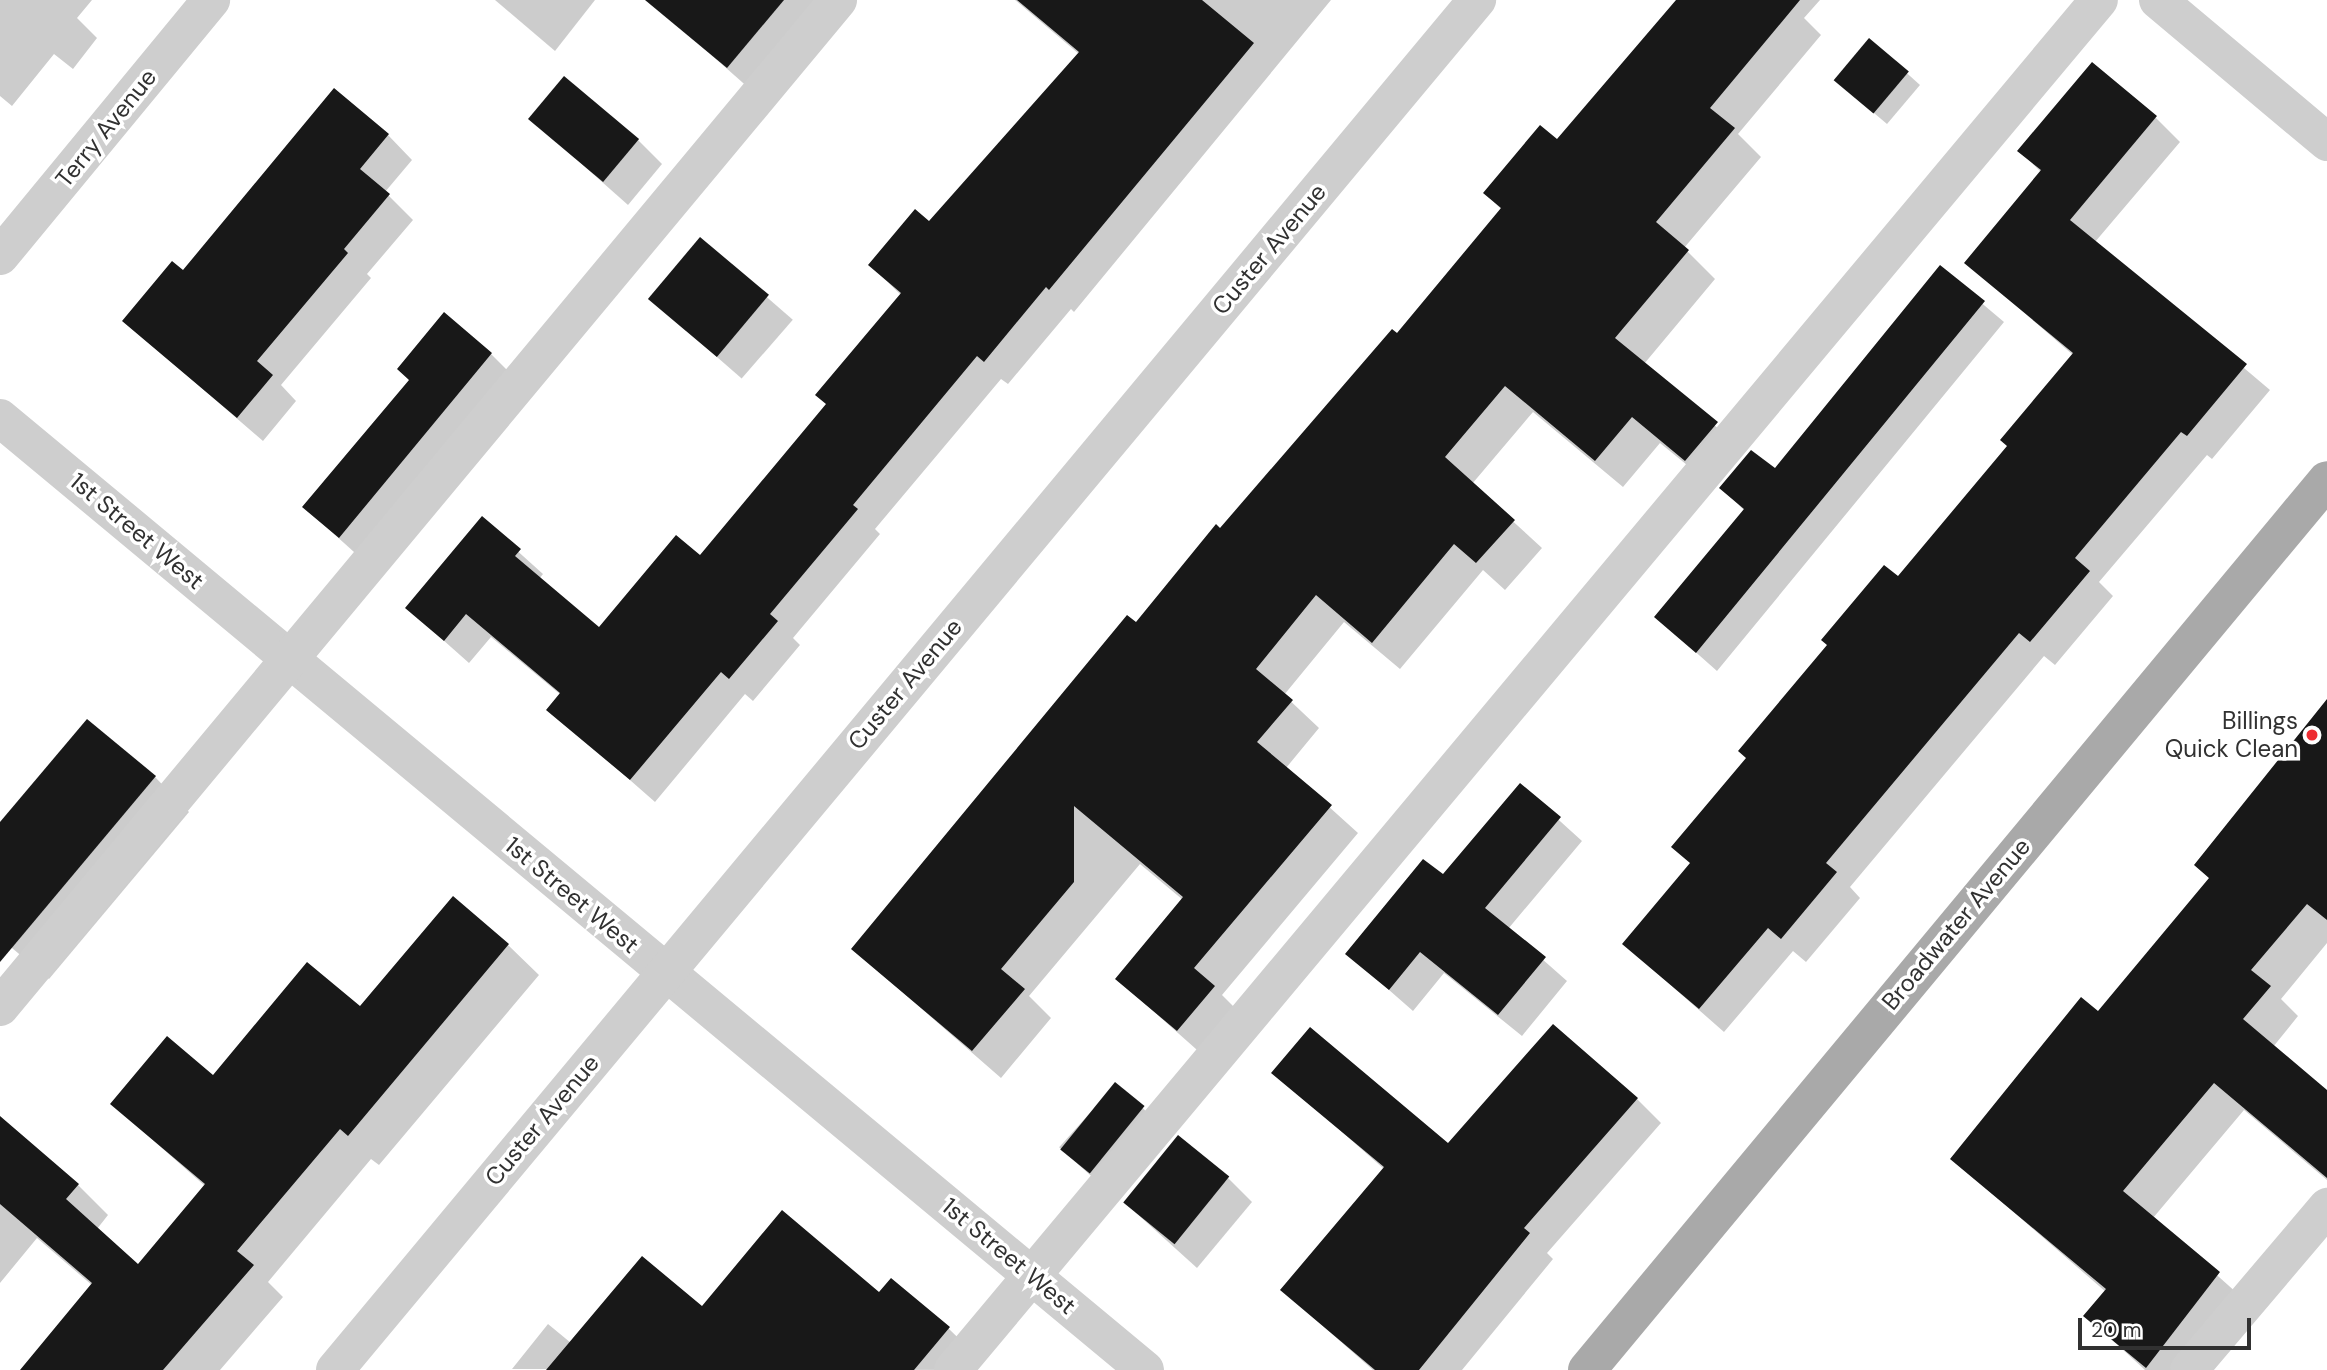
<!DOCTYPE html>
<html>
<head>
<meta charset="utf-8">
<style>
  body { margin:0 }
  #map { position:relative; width:2327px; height:1370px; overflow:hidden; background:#fff; font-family:"DM Sans",sans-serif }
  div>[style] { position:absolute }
  .shadow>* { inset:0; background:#0003; transform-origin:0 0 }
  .building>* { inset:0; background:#181818; transform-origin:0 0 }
  .minor>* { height:38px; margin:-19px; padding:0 19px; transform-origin:19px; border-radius:19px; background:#cecece }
  .major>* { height:38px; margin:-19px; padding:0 19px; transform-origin:19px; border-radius:19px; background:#a9a9a9 }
  .dots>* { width:19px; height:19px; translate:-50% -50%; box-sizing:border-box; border:4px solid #fff; border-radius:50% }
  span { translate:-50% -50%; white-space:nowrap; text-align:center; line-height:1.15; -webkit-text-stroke:7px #fff; paint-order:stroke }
  .street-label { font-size:24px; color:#313131 }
  .poi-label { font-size:24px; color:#313131 }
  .right { translate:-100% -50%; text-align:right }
  .scale { position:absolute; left:2078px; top:1318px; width:173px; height:32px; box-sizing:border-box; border:4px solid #313131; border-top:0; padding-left:9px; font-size:21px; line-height:24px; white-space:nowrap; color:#313131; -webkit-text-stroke:5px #fff; paint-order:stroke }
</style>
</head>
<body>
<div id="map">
  <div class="shadow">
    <div style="clip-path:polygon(0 0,92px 0,77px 18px,97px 38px,73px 69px,54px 54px,12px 106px,0 96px)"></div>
    <div style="clip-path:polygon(495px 0,595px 0,555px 51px)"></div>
    <div style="clip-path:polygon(677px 0,820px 0,751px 90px,665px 14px)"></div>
    <div style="clip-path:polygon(1015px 0,1331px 0,1074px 312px,1071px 309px,1008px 384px,1001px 379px,875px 529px,880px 534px,793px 638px,800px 645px,753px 701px,745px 694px,655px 802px,549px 709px,561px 695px,491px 637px,469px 663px,407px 608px,482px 519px,543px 574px,539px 579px,599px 630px,700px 557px,828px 405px,901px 295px,870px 265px,929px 224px,1079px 54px)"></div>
    <div style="clip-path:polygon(1677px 0,1820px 0,1804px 18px,1821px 35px,1738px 134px,1761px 157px,1684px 248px,1715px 279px,1644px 364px,1744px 451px,1714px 487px,1660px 443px,1623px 487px,1533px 412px,1472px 484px,1542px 548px,1505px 590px,1483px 570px,1400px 669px,1344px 622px,1284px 695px,1319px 728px,1286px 768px,1358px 833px,1222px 995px,1241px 1014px,1205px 1057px,1117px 979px,1183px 900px,1140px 864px,1029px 996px,1051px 1018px,1001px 1078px,853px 949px,1397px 335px,1502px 210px,1485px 193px,1557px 141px)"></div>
    <div style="clip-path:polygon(1870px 40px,1920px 85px,1887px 124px,1849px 92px)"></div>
    <div style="clip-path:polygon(2156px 118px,2180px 142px,2095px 242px,2270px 390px,2212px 459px,2207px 455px,2099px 582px,2113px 596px,2055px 665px,2044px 656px,1850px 887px,1860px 898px,1806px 962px,1793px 951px,1724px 1032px,1624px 944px,1691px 864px,1898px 579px,2009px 447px,2073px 355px,1967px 263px,2041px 172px,2020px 151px)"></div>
    <div style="clip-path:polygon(531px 119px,638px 140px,662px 164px,628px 205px)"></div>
    <div style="clip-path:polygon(388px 135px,412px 160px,385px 192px,413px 220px,367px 274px,371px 278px,281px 385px,296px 401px,263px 441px,124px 321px,183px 273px)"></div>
    <div style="left:700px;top:239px;width:123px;height:78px;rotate:41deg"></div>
    <div style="clip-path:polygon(1940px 268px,2004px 322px,1717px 671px,1656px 617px,1745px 511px,1721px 488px,1775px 471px)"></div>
    <div style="clip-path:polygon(491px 354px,515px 378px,364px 561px,304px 507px)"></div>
    <div style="clip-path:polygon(2327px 704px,2327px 943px,2281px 999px,2298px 1016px,2273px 1047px,2327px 1092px,2327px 1180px,2244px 1110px,2153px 1218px,2247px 1302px,2198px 1370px,2145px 1370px,2086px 1316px,2106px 1292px,1952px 1159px,2098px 1013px,2210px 879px,2196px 865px)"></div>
    <div style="clip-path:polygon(155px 777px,189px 812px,49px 979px,0 938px,0 825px)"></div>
    <div style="clip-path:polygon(1520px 785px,1582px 841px,1508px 929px,1567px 981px,1522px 1036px,1444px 973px,1413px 1011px,1348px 954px,1443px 877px)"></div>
    <div style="clip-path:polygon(508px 945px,539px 975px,379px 1165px,371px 1159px,268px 1282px,283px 1297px,220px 1370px,22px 1370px,93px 1286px,37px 1238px,0 1283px,0 1148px,78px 1185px,108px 1215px,97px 1229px,138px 1266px,205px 1186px,112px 1104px,213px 1077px)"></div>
    <div style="clip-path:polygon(1274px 1072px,1448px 1146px,1637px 1099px,1661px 1123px,1547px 1253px,1553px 1259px,1462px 1370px,1373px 1370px,1282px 1290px,1384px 1169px)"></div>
    <div style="left:1116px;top:1084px;width:54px;height:85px;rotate:42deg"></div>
    <div style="clip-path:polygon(1228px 1178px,1252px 1202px,1197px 1268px,1124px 1202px)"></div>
    <div style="clip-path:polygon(879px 1294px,948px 1328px,981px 1360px,972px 1370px,512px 1369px,548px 1324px,571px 1343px,702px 1308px)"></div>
  </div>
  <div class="building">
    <div style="clip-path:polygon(645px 0,784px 0,727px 68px)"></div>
    <div style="clip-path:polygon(1017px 0,1202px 0,1254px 43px,1049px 290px,1046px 287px,984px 362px,977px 356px,853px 505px,858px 509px,770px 614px,778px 621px,729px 679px,721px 672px,630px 780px,546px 710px,560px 693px,466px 614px,444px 641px,405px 608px,482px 516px,521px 549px,515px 556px,599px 627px,676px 535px,700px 555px,826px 404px,815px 395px,901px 293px,868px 265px,915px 209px,929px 221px,1079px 52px)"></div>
    <div style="clip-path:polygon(1676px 0,1800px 0,1710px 108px,1735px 128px,1656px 222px,1689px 250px,1615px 338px,1718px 422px,1685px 461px,1632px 417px,1595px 461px,1505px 386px,1445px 457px,1515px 520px,1476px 563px,1454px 544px,1372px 643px,1316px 595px,1256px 669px,1293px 700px,1257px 742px,1332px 805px,1194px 968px,1215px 986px,1177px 1031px,1115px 979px,1183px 897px,1074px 806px,1074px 882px,1001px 969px,1025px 989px,972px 1051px,851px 949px,1127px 615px,1136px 622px,1216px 524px,1220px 528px,1392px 329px,1397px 333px,1501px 208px,1483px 193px,1540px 125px,1557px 139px)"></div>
    <div style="left:1869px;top:38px;width:52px;height:55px;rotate:40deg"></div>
    <div style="clip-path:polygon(2092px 62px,2157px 116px,2070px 220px,2247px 364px,2187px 436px,2181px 432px,2075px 558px,2090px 571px,2030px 642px,2019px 633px,1826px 863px,1837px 872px,1781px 939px,1768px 928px,1699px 1009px,1622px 944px,1690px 863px,1671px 847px,1746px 758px,1738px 751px,1827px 645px,1821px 640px,1884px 565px,1898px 576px,2007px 446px,2000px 440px,2073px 353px,1964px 263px,2041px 170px,2017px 151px)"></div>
    <div style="left:564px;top:76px;width:98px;height:56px;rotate:40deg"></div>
    <div style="clip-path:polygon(334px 88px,389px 134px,360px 169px,390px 194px,344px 249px,348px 253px,257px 361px,273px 375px,237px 418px,122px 321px,172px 261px,183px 270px)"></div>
    <div style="left:700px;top:237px;width:90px;height:81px;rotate:40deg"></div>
    <div style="clip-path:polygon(1940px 265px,1985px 301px,1696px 653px,1654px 617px,1744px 509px,1719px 488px,1751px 450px,1775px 468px)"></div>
    <div style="clip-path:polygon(444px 312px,492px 353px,339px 538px,302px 507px,409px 380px,397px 369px)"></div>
    <div style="clip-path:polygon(2327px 699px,2327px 920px,2307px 904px,2251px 970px,2271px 986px,2243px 1019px,2327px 1090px,2327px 1178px,2214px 1083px,2123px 1191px,2220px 1272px,2146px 1368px,2083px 1316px,2106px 1289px,1950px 1159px,2081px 997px,2098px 1011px,2209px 878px,2194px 865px)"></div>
    <div style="clip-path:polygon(87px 719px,156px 776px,0 962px,0 822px)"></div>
    <div style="clip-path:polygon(1520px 783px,1561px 817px,1485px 908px,1546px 957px,1498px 1015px,1420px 952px,1389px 990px,1345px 954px,1423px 859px,1443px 874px)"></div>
    <div style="clip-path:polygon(453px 896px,509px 944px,348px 1136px,340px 1129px,237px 1251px,254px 1265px,163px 1370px,20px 1370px,92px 1283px,0 1204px,0 1116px,79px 1184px,66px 1199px,138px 1264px,205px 1184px,110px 1104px,167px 1036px,213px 1075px,307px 962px,360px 1006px)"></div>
    <div style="clip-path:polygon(1553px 1024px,1638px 1098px,1524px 1228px,1530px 1233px,1419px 1370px,1375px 1370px,1280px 1290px,1384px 1167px,1271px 1073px,1310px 1027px,1448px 1143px)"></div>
    <div style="left:1115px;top:1082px;width:38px;height:87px;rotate:39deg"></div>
    <div style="left:1178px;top:1135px;width:66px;height:87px;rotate:39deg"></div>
    <div style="clip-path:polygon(782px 1210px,879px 1292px,891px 1278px,950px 1327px,914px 1370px,546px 1370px,642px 1256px,702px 1306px)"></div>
  </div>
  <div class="minor">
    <div style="left:2158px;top:0;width:221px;rotate:40deg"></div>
    <div style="left:0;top:256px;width:332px;rotate:-50.5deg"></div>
    <div style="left:0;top:418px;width:1489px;rotate:39.74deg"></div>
    <div style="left:0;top:1007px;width:1310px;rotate:-50.23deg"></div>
    <div style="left:335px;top:1370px;width:1784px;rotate:-50.19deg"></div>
    <div style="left:953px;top:1370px;width:1786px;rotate:-50.09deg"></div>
    <div style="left:2189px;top:1370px;width:214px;rotate:-49.7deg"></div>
  </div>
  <div class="major">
    <div style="left:1587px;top:1370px;width:1157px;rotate:-50.26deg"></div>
  </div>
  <div class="dots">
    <div style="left:2312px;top:735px;background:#ee2d32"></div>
  </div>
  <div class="street-label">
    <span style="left:106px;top:128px;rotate:-51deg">Terry Avenue</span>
    <span style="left:1269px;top:249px;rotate:-50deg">Custer Avenue</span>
    <span style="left:137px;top:531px;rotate:40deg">1st Street West</span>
    <span style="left:905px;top:684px;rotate:-50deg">Custer Avenue</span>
    <span style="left:572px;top:895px;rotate:40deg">1st Street West</span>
    <span style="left:1956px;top:924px;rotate:-50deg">Broadwater Avenue</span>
    <span style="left:542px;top:1120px;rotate:-50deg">Custer Avenue</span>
    <span style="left:1009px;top:1256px;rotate:40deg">1st Street West</span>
  </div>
  <div class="poi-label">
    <span class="right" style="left:2298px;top:735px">Billings<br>Quick Clean</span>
  </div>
  <div class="scale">20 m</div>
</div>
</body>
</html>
